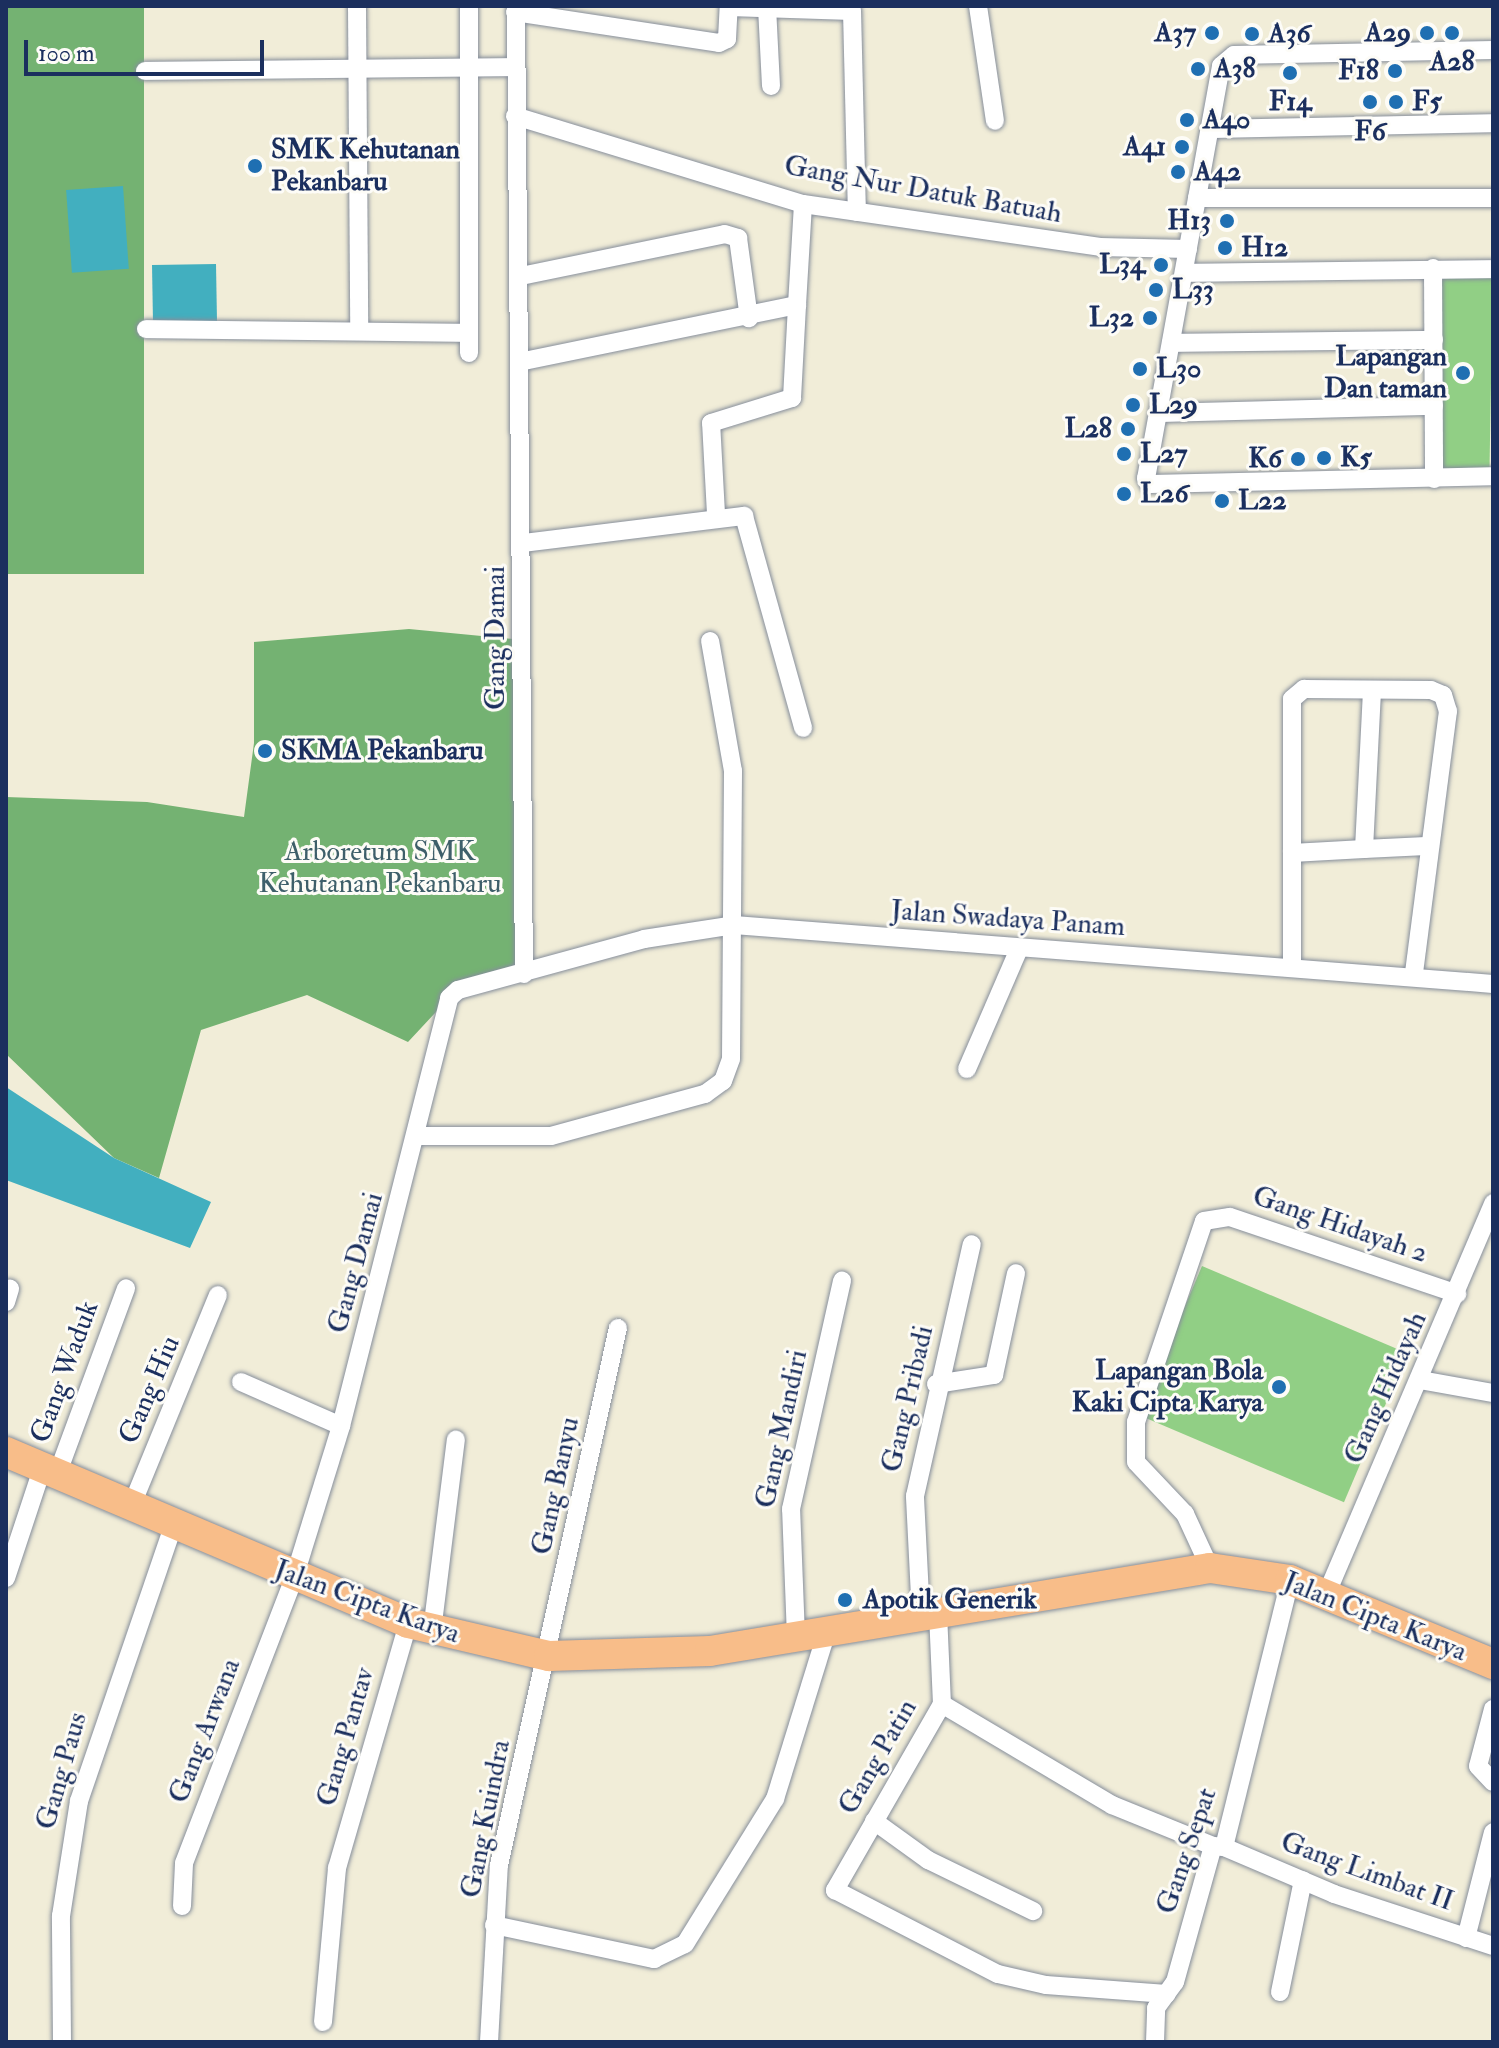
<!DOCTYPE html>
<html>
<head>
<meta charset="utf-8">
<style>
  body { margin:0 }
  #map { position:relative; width:1499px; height:2048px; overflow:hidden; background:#f1edd8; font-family:"IM FELL Double Pica",serif }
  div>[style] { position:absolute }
  .green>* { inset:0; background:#91cf85; transform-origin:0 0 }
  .forest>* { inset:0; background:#74b272; transform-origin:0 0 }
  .water>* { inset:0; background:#42afbf; transform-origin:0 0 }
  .roads { filter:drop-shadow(0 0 2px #868e9b) drop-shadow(0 0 2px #868e9b) }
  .minor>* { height:18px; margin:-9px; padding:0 9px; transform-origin:9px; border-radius:9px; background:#fff }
  .primary>* { height:30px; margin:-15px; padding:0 15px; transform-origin:15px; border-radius:15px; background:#f8bd89 }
  .dots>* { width:22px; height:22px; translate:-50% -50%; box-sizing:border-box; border:4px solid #fdfcf7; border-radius:50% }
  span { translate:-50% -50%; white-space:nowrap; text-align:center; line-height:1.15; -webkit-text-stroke:6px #fdfcf7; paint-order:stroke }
  .poi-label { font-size:28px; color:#1b2f5e; font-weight:700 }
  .right { translate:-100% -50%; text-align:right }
  .left { translate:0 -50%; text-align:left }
  .street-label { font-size:28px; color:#1b2f5e }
  .park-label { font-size:28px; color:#3e5f6a }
  .frame { position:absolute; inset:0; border:8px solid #1b2f5e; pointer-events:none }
  .scale { position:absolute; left:24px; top:40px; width:240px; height:36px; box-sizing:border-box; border:4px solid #1b2f5e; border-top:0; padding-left:10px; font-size:24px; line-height:28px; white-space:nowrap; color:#1b2f5e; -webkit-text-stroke:6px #fdfcf7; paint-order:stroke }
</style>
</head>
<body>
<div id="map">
  <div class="green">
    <div style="left:1433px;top:268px;width:60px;height:211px;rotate:1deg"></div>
    <div style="left:1202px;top:1266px;width:223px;height:162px;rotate:23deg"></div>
  </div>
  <div class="forest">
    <div style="left:6px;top:6px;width:138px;height:568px"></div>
    <div style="clip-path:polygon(409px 629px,524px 640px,524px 974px,449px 998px,408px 1042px,307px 995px,201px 1030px,159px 1178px,114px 1158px,6px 1054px,6px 797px,147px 802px,244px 817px,254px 743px,254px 642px)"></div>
  </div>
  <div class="water">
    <div style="left:123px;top:186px;width:83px;height:57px;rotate:86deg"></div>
    <div style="left:216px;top:264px;width:58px;height:64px;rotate:89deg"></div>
    <div style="clip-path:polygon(6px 1087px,114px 1158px,211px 1202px,190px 1248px,6px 1180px)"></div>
  </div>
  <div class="roads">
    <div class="minor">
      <div style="left:357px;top:6px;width:325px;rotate:89.6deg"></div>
      <div style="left:469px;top:6px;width:347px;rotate:90deg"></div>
      <div style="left:516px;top:6px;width:968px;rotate:89.53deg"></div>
      <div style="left:978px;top:6px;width:116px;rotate:81.6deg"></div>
      <div style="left:729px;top:7px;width:123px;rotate:1.9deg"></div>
      <div style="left:852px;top:11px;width:201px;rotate:88.6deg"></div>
      <div style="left:767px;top:7px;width:79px;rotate:87.1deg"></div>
      <div style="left:515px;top:12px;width:206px;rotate:8.6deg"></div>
      <div style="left:719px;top:43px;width:9px;rotate:-27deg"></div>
      <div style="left:727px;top:39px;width:33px;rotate:-87deg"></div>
      <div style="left:1493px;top:50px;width:259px;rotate:178.9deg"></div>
      <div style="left:1234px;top:55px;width:17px;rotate:140deg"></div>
      <div style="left:1221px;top:66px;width:419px;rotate:100.3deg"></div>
      <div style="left:1146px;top:478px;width:7px;rotate:63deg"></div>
      <div style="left:1149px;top:484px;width:344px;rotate:-1.3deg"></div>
      <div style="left:145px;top:71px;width:368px;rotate:-0.6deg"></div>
      <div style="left:515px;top:116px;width:301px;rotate:17deg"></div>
      <div style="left:803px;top:204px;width:300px;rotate:8.2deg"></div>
      <div style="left:1100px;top:247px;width:88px;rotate:1.3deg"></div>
      <div style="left:1210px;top:129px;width:283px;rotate:-1.2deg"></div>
      <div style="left:1197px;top:198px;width:296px"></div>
      <div style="left:1433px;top:268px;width:211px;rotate:89.7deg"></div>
      <div style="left:1184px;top:273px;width:309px;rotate:-0.7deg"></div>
      <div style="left:521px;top:276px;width:208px;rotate:-11.6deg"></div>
      <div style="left:725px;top:234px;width:14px;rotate:17deg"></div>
      <div style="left:738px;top:238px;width:81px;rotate:82.2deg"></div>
      <div style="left:146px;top:329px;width:323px;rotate:0.7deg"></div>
      <div style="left:1171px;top:343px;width:263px;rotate:-0.7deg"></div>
      <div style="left:524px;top:361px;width:279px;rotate:-11.6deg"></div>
      <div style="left:797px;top:305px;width:101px;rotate:-86.6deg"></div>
      <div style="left:1160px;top:413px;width:274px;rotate:-1.5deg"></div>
      <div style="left:716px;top:514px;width:91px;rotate:-93.1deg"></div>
      <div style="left:711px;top:423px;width:85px;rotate:-17.2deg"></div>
      <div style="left:792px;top:398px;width:93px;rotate:-86.9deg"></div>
      <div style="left:523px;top:543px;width:223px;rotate:-7deg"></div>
      <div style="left:744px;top:516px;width:220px;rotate:74.4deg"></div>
      <div style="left:1372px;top:691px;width:158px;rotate:92.9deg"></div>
      <div style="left:1364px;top:849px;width:62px;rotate:-2.8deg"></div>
      <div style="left:1292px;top:853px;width:72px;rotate:-3.2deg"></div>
      <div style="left:1292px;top:967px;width:268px;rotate:-90deg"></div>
      <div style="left:1292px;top:699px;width:16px;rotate:-40deg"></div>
      <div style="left:1304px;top:689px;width:127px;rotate:0.5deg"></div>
      <div style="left:1431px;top:690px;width:13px;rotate:23deg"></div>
      <div style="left:1443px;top:695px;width:17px;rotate:73deg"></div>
      <div style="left:1448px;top:711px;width:264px;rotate:97.4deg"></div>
      <div style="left:967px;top:1069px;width:131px;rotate:-66.6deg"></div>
      <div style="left:419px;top:1136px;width:132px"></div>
      <div style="left:551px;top:1136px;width:160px;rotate:-15.3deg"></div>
      <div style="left:705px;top:1094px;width:22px;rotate:-36deg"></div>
      <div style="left:723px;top:1081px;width:23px;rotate:-70deg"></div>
      <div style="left:731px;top:1059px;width:288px;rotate:-89.6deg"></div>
      <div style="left:733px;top:771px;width:132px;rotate:-100deg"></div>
      <div style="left:6px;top:1302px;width:14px;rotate:-73deg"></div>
      <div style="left:1420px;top:1380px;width:74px;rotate:10.1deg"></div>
      <div style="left:241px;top:1382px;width:109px;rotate:23.7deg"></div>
      <div style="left:936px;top:1384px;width:59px;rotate:-8.8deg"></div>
      <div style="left:994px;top:1375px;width:104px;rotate:-77.8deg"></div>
      <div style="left:57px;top:1475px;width:199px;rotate:-69.7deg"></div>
      <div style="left:131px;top:1507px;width:229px;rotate:-67.7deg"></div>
      <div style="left:1210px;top:1568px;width:60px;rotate:-114.8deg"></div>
      <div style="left:1185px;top:1514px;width:71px;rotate:-133.3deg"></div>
      <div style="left:1136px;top:1462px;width:40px;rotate:-90deg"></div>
      <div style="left:1136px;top:1422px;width:212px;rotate:-71.3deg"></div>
      <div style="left:1204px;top:1221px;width:26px;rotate:-9deg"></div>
      <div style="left:1230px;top:1217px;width:240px;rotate:18.7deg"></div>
      <div style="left:6px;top:1578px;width:115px;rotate:-71.7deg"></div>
      <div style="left:1327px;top:1593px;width:424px;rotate:-66.9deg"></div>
      <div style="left:938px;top:1613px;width:91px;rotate:87.5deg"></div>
      <div style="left:942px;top:1704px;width:215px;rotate:119.9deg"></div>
      <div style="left:835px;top:1890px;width:183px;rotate:27.3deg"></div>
      <div style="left:998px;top:1974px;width:49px;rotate:12.9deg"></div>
      <div style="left:1046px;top:1985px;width:121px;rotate:4.3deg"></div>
      <div style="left:921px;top:1616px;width:120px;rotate:-92.9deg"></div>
      <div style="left:915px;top:1496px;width:258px;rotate:-77.3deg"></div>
      <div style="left:432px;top:1631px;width:193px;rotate:-82.9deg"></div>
      <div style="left:796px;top:1637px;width:128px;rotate:-92.2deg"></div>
      <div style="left:791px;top:1509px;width:234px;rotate:-77.4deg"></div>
      <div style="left:942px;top:1704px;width:198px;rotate:30.7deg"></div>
      <div style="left:1112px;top:1805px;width:109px;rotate:22.1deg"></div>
      <div style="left:1493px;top:1709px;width:59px;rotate:104.7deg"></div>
      <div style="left:1478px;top:1766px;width:22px;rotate:47deg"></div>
      <div style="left:874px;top:1821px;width:67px;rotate:35.8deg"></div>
      <div style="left:928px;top:1860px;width:117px;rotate:25.9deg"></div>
      <div style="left:1224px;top:1847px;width:120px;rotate:23.1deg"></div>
      <div style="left:1334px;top:1894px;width:167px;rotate:18.1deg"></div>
      <div style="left:182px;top:1906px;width:43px;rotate:-87.3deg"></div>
      <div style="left:184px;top:1863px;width:305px;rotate:-68.9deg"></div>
      <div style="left:294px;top:1578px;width:159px;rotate:-72.8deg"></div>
      <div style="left:341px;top:1426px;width:441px;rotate:-75.8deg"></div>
      <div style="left:449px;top:998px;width:12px;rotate:-42deg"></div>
      <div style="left:458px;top:990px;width:193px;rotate:-15.3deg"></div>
      <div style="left:644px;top:939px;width:91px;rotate:-8.8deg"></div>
      <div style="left:734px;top:925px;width:761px;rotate:4.44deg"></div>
      <div style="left:494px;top:1925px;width:164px;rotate:12deg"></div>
      <div style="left:654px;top:1959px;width:34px;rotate:-26deg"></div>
      <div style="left:685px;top:1944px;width:171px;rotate:-58.2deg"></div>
      <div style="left:775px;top:1799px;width:176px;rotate:-72.8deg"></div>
      <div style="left:1466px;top:1938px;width:109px;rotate:-75.7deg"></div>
      <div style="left:1280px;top:1992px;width:114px;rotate:-78.4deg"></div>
      <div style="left:323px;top:2022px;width:155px;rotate:-84.8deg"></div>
      <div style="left:337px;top:1868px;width:255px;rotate:-73.8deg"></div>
      <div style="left:62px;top:2042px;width:126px;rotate:-90.5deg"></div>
      <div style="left:61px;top:1916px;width:116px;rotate:-81.1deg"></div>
      <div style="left:79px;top:1801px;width:290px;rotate:-71.1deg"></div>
      <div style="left:489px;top:2042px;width:177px;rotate:-86.8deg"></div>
      <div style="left:499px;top:1865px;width:550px;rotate:-77.51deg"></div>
      <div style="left:1155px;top:2042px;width:34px;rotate:-88deg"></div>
      <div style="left:1156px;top:2008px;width:32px;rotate:-54deg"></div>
      <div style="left:1175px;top:1982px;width:141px;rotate:-74.4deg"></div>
      <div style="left:1213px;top:1846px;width:11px;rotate:5deg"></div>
      <div style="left:1224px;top:1847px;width:275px;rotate:-76.1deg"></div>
    </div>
    <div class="primary">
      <div style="left:6px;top:1452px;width:437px;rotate:23deg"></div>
      <div style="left:408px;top:1623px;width:145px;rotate:13.2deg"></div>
      <div style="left:549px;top:1656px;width:161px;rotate:-1.8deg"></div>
      <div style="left:710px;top:1651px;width:507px;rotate:-9.43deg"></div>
      <div style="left:1210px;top:1568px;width:81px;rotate:8.5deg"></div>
      <div style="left:1290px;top:1580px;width:220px;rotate:22.5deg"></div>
    </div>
  </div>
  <div class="dots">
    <div style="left:1212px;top:33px;background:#1f6fb2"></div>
    <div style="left:1427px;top:33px;background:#1f6fb2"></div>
    <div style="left:1452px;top:33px;background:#1f6fb2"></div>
    <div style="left:1252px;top:34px;background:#1f6fb2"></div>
    <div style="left:1198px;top:69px;background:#1f6fb2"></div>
    <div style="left:1395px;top:71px;background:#1f6fb2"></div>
    <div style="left:1290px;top:73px;background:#1f6fb2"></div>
    <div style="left:1370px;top:102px;background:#1f6fb2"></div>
    <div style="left:1396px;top:102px;background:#1f6fb2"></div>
    <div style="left:1187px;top:120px;background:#1f6fb2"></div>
    <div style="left:1182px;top:147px;background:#1f6fb2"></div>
    <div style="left:255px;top:166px;background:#1f6fb2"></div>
    <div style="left:1178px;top:172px;background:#1f6fb2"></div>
    <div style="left:1227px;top:221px;background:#1f6fb2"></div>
    <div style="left:1225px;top:248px;background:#1f6fb2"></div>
    <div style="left:1161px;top:265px;background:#1f6fb2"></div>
    <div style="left:1156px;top:290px;background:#1f6fb2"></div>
    <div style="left:1150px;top:318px;background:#1f6fb2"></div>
    <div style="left:1140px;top:369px;background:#1f6fb2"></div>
    <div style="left:1463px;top:373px;background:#1f6fb2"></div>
    <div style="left:1133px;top:405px;background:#1f6fb2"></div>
    <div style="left:1128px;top:429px;background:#1f6fb2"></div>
    <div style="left:1124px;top:454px;background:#1f6fb2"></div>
    <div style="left:1324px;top:458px;background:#1f6fb2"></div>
    <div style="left:1298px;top:459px;background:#1f6fb2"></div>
    <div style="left:1124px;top:494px;background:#1f6fb2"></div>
    <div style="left:1222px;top:501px;background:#1f6fb2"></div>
    <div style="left:265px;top:751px;background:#1f6fb2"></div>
    <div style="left:1279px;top:1387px;background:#1f6fb2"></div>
    <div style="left:845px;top:1600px;background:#1f6fb2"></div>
  </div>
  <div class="poi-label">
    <span class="right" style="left:1196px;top:33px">A37</span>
    <span class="right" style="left:1411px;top:33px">A29</span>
    <span class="left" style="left:1268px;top:34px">A36</span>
    <span style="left:1452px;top:62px">A28</span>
    <span class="left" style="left:1214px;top:69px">A38</span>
    <span class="right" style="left:1379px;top:71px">F18</span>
    <span style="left:1290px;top:102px">F14</span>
    <span class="left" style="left:1412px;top:102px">F5</span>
    <span class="left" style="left:1203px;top:120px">A40</span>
    <span style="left:1370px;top:132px">F6</span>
    <span class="right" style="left:1166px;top:147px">A41</span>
    <span class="left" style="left:271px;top:166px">SMK Kehutanan<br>Pekanbaru</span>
    <span class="left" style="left:1194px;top:172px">A42</span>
    <span class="right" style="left:1211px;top:221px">H13</span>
    <span class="left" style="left:1241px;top:248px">H12</span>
    <span class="right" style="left:1145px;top:265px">L34</span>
    <span class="left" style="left:1172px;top:290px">L33</span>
    <span class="right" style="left:1134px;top:318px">L32</span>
    <span class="right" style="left:1447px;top:373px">Lapangan<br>Dan taman</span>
    <span class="left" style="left:1156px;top:369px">L30</span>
    <span class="left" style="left:1149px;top:405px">L29</span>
    <span class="right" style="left:1112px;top:429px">L28</span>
    <span class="left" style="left:1140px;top:454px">L27</span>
    <span class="left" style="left:1340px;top:458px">K5</span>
    <span class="right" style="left:1282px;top:459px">K6</span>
    <span class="left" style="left:1140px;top:494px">L26</span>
    <span class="left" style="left:1238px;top:501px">L22</span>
    <span class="left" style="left:281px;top:751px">SKMA Pekanbaru</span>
    <span class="right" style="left:1263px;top:1387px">Lapangan Bola<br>Kaki Cipta Karya</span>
    <span class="left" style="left:863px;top:1600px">Apotik Generik</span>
  </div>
  <div class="street-label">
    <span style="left:923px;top:190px;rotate:10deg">Gang Nur Datuk Batuah</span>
    <span style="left:496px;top:638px;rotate:-90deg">Gang Damai</span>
    <span style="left:1008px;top:919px;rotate:4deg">Jalan Swadaya Panam</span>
    <span style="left:1340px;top:1225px;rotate:19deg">Gang Hidayah 2</span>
    <span style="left:356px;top:1263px;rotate:-75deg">Gang Damai</span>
    <span style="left:65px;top:1372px;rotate:-70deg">Gang Waduk</span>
    <span style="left:1386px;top:1388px;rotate:-66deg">Gang Hidayah</span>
    <span style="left:150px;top:1390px;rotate:-67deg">Gang Hiu</span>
    <span style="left:908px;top:1399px;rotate:-77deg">Gang Pribadi</span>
    <span style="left:782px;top:1429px;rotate:-78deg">Gang Mandiri</span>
    <span style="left:556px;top:1486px;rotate:-78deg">Gang Banyu</span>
    <span style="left:367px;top:1602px;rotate:20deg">Jalan Cipta Karya</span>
    <span style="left:1375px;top:1617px;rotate:22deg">Jalan Cipta Karya</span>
    <span style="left:205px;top:1731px;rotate:-69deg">Gang Arwana</span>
    <span style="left:346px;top:1737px;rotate:-74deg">Gang Pantav</span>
    <span style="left:878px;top:1757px;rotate:-60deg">Gang Patin</span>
    <span style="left:62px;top:1771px;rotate:-74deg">Gang Paus</span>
    <span style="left:486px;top:1819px;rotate:-79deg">Gang Kuindra</span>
    <span style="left:1187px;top:1851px;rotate:-71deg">Gang Sepat</span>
    <span style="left:1367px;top:1872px;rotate:20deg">Gang Limbat II</span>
  </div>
  <div class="park-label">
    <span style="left:380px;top:868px">Arboretum SMK<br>Kehutanan Pekanbaru</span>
  </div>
  <div class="frame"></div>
  <div class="scale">100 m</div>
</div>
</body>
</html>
